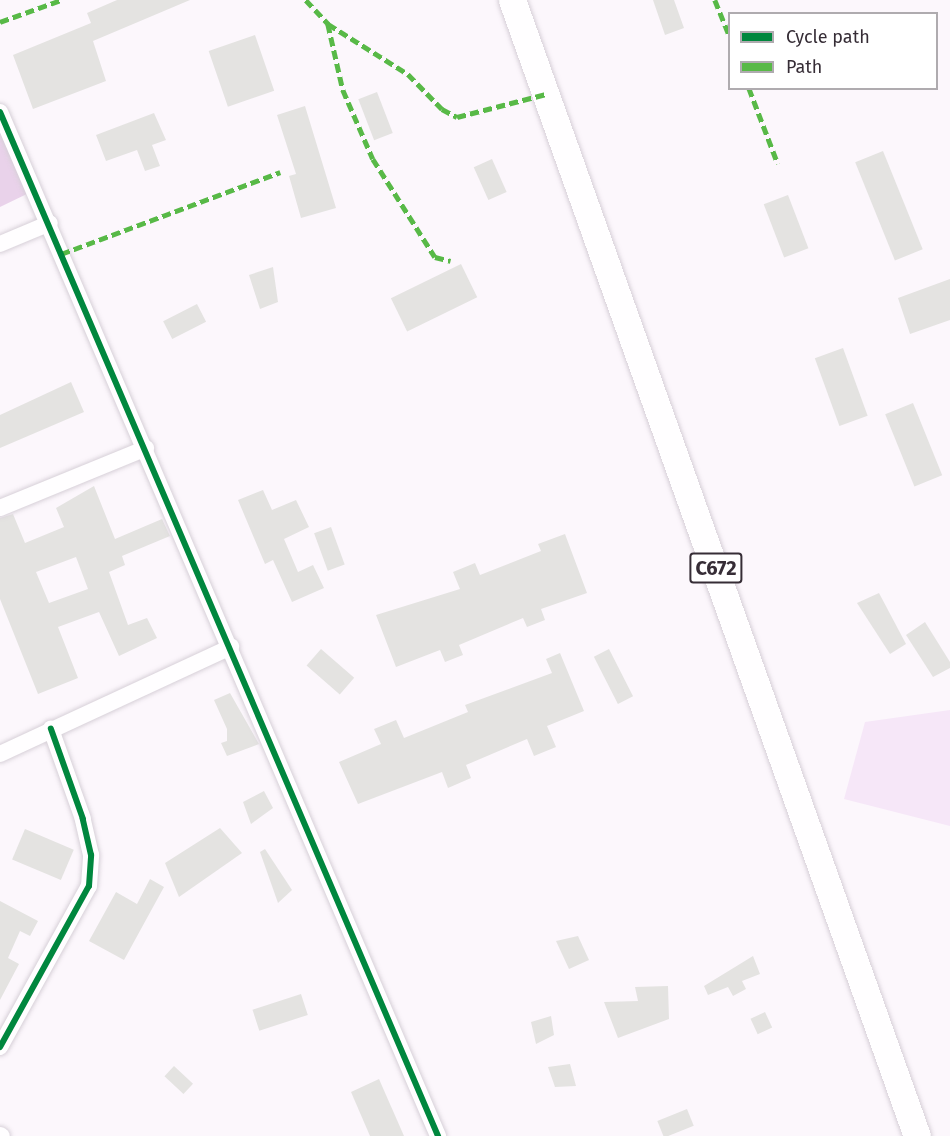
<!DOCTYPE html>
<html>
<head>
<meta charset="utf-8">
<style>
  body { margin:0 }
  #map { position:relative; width:950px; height:1136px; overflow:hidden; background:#fcf7fc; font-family:"Fira Sans",sans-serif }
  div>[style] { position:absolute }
  .green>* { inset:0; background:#f6e7f8 }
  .forest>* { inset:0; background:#e9d2ea }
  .building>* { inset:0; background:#e4e3e1; transform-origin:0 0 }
  .roads { filter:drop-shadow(0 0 2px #d7d0d8) drop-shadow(0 0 2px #d7d0d8) }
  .street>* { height:16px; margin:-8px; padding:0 8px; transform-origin:8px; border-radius:8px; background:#fffeff }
  .primary>* { height:27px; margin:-13.5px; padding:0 13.5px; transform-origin:13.5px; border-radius:13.5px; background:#fffeff }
  .quiet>* { height:4.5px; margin-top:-2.25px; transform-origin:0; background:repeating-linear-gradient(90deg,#58b947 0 9px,transparent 0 13.5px) }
  .cycleway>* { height:6px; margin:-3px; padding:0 3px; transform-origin:3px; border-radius:3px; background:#00873e }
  span { translate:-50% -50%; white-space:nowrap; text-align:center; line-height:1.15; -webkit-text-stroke:4.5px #fff; paint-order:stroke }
  .shield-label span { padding:2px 4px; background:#fff; border:2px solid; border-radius:4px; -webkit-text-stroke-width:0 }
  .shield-label { font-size:20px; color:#362d36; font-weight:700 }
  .legend { position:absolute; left:728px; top:12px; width:210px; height:78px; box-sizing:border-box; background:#fff; border:2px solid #afabaf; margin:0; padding:8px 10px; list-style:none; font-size:18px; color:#362d36 }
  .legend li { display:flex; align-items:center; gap:12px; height:30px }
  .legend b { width:30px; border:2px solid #afabaf }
</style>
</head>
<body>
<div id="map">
  <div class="green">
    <div style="clip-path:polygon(950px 710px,950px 826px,844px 799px,865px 722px)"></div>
  </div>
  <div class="forest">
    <div style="clip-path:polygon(0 117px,33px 191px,0 207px)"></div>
  </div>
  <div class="building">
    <div style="clip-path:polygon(117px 0,190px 0,93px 41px,106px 81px,33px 109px,13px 55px,91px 23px,87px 13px)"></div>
    <div style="clip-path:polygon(653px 0,674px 0,684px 28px,665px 35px)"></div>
    <div style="left:255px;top:35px;width:59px;height:49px;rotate:71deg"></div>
    <div style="left:377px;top:92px;width:44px;height:20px;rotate:69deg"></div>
    <div style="clip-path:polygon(305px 106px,336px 208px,301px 218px,289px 176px,296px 174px,277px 115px)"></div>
    <div style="clip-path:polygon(154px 113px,166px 140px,152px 145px,160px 166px,145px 171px,137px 150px,106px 161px,96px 135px)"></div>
    <div style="left:883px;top:151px;width:106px;height:30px;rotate:68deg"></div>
    <div style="left:492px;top:159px;width:36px;height:20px;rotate:66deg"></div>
    <div style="left:788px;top:195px;width:57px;height:26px;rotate:69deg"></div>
    <div style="left:461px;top:264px;width:37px;height:78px;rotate:64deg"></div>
    <div style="clip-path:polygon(273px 267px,278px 302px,260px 309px,249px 275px)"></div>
    <div style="clip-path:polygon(950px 279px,950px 320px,910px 334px,898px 298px)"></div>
    <div style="left:197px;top:304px;width:20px;height:38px;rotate:63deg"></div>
    <div style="left:843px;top:348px;width:72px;height:30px;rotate:70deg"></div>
    <div style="clip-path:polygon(71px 382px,84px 412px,0 448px,0 415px)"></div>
    <div style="left:913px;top:403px;width:78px;height:30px;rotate:68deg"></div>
    <div style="clip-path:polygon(evenodd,94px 486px,115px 539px,162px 519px,170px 536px,122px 556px,125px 565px,109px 572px,128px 625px,147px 618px,157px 638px,119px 656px,99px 612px,58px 627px,78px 678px,38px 694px,0 599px,0 518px,13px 514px,25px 543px,64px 527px,56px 508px,94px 486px,76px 557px,88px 589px,49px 603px,36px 572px,76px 557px)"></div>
    <div style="clip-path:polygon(263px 490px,272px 510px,296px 500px,309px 527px,284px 539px,298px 572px,313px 565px,324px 588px,292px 602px,273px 560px,265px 564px,238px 500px)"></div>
    <div style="left:331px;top:527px;width:40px;height:18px;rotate:70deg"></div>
    <div style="clip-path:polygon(565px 534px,587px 593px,541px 609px,545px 620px,527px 627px,523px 618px,459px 645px,463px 655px,445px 662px,440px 650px,396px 667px,376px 615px,460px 589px,453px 572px,475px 563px,480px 575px,541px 551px,538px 544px)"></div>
    <div style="clip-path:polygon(879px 593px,906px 644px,890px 654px,857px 603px)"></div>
    <div style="clip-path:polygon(925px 622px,950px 662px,950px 668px,933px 677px,906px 635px)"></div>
    <div style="left:321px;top:649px;width:44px;height:22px;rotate:41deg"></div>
    <div style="left:609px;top:649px;width:53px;height:17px;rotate:63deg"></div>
    <div style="clip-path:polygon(560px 653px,584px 711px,547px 726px,556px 747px,534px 756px,527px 739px,466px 765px,471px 778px,448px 788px,442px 772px,358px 804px,339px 762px,381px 744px,374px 729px,396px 720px,404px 738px,468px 712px,465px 705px,552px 673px,546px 659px)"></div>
    <div style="clip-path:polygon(230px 693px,259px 744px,227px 756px,221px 743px,227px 741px,227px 729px,214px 700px)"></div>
    <div style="clip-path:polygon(264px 791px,273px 808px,251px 824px,243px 802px)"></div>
    <div style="clip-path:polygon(220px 828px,242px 853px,179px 897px,165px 863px)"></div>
    <div style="left:25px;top:829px;width:53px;height:33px;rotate:23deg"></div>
    <div style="clip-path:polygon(265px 849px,292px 890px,278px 903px,260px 852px)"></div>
    <div style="clip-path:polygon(150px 879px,164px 887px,124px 960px,89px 941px,116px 892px,137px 904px)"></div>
    <div style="clip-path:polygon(0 901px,38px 921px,30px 936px,20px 931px,8px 958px,19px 964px,0 1000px)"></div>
    <div style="clip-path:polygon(578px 936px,589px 960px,569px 969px,556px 941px)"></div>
    <div style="clip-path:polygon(753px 956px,760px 974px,742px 981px,746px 989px,733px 996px,728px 987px,708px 995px,704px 986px)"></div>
    <div style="clip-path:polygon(668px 986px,669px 1019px,618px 1038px,604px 1002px,638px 1001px,635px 987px)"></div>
    <div style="left:301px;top:994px;width:22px;height:51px;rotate:72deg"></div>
    <div style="left:765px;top:1012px;width:17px;height:16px;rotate:65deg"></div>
    <div style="clip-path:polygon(551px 1016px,554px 1035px,536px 1044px,531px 1022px)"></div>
    <div style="clip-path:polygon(570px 1064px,576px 1086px,555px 1087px,548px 1067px)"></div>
    <div style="left:174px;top:1066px;width:26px;height:14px;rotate:43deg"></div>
    <div style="clip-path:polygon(379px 1079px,404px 1136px,370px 1136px,351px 1092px)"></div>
    <div style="left:687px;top:1109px;width:18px;height:32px;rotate:68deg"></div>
  </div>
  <div class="roads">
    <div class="street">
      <div style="left:0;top:112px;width:1114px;rotate:66.84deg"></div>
      <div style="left:0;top:244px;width:54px;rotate:-22.8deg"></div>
      <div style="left:0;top:508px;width:158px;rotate:-22.3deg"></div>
      <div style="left:0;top:754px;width:255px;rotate:-24.9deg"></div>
      <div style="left:0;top:1047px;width:184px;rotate:-61.1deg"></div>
      <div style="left:89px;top:886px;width:31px;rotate:-86deg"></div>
      <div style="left:91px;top:855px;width:37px;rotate:-103deg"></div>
      <div style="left:83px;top:819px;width:96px;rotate:-109.6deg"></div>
      <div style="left:0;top:1135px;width:2px;rotate:27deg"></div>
    </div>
    <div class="primary">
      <div style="left:512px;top:0;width:1206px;rotate:70.38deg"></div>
    </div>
  </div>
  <div class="quiet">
    <div style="left:306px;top:0;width:33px;rotate:47deg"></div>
    <div style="left:328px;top:24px;width:94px;rotate:32deg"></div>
    <div style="left:408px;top:74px;width:49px;rotate:45.8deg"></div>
    <div style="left:442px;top:109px;width:17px;rotate:28deg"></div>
    <div style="left:457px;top:117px;width:92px;rotate:-14.5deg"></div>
    <div style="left:715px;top:0;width:40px;rotate:68deg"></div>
    <div style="left:0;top:22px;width:65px;rotate:-19.8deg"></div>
    <div style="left:328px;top:24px;width:68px;rotate:77.2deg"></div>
    <div style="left:343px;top:90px;width:75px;rotate:66.5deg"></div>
    <div style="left:373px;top:159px;width:116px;rotate:57.7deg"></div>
    <div style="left:435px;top:257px;width:16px;rotate:14deg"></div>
    <div style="left:749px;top:88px;width:81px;rotate:69.1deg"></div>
    <div style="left:61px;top:254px;width:234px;rotate:-20.5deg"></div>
  </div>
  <div class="cycleway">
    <div style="left:0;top:112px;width:1114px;rotate:66.84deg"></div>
    <div style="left:0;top:1047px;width:184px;rotate:-61.1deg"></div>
    <div style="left:89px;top:886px;width:31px;rotate:-86deg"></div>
    <div style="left:91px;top:855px;width:37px;rotate:-103deg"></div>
    <div style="left:83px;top:819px;width:96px;rotate:-109.6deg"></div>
  </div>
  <div class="shield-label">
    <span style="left:716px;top:568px">C672</span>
  </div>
  <ul class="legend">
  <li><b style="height:8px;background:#00873e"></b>Cycle path</li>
  <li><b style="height:8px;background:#58b947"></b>Path</li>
  </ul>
</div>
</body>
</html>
